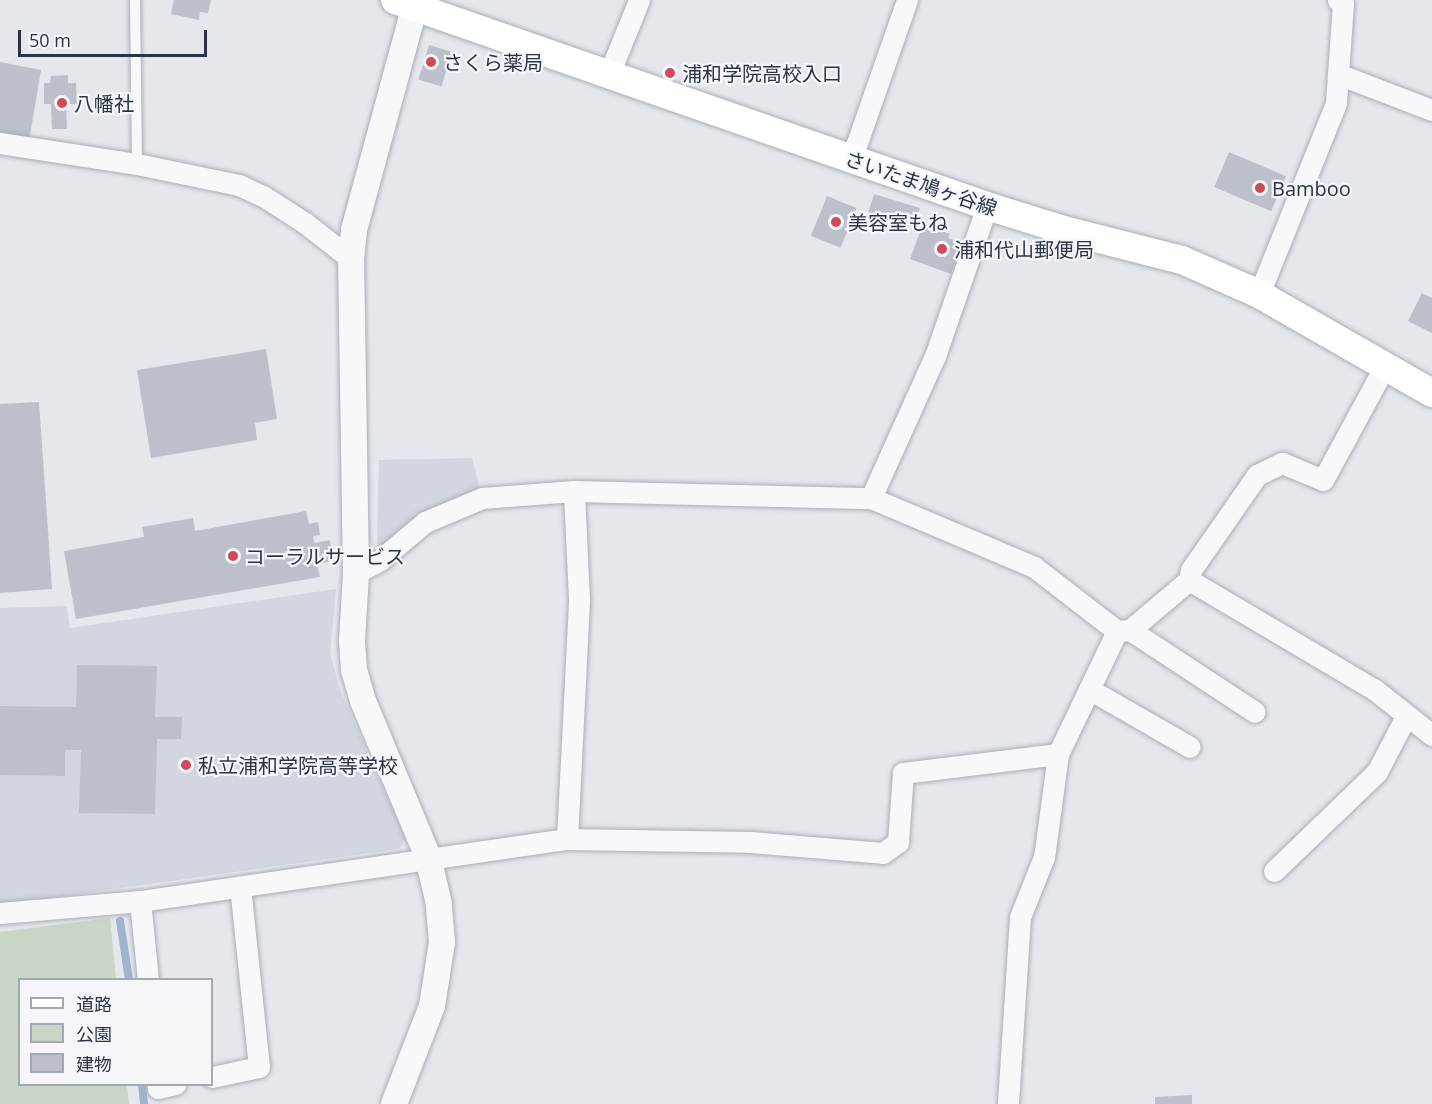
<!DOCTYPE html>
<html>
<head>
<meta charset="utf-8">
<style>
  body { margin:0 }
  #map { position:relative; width:1432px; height:1104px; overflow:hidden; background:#e4e7ec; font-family:"Open Sans","Noto Sans JP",sans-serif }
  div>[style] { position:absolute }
  .built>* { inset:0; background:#d2d6de }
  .green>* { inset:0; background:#c9d6c5 }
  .stream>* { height:8px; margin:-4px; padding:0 4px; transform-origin:4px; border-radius:4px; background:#9fb4cc }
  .building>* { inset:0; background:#bbc0ca; transform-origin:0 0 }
  .roads { filter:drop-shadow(0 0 2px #a9aeb7) drop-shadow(0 0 2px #a9aeb7) }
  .service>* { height:10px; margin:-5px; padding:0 5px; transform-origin:5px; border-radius:5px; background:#f7f8fa }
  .minor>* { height:21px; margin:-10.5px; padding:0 10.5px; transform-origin:10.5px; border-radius:10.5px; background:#f7f8fa }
  .tertiary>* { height:26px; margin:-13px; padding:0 13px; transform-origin:13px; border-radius:13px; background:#f7f8fa }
  .secondary>* { height:28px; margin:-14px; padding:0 14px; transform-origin:14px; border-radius:14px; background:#fff }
  .dots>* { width:16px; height:16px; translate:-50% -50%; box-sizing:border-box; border:3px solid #f4f6f9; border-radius:50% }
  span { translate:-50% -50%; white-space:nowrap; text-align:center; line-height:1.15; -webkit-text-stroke:4.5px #f4f6f9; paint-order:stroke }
  .poi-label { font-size:20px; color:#2b3445 }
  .left { translate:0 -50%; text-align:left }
  .street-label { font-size:20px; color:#2b3445 }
  .legend { position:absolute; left:18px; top:978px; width:195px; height:108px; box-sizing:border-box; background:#f4f6f9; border:2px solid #a4a8b1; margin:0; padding:8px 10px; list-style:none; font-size:18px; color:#2b3445 }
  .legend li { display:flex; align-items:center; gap:12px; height:30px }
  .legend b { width:30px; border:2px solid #a4a8b1 }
  .scale { position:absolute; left:18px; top:30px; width:189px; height:27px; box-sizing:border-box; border:3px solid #2b3445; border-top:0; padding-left:8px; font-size:18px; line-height:21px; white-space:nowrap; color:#2b3445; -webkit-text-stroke:4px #f4f6f9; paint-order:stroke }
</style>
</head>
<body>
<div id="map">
  <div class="built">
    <div style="clip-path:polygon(472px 458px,480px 490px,382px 551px,377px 548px,379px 460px)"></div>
    <div style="clip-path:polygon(336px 589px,330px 653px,340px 690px,406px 839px,399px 849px,0 905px,0 608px,67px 606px,70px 628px)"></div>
  </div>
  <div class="green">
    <div style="clip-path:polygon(110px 918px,116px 979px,20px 980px,20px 1084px,127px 1085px,129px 1104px,0 1104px,0 932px)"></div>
  </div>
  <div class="stream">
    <div style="left:120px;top:921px;width:60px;rotate:81.3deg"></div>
    <div style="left:142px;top:1084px;width:20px;rotate:84deg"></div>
  </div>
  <div class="building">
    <div style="clip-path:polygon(174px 0,211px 0,208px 13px,200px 12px,199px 20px,171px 14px)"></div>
    <div style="left:429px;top:45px;width:24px;height:36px;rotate:17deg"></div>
    <div style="clip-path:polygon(0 62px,41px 70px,29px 141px,0 136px)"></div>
    <div style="clip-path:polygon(68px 75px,68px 83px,76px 83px,77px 104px,66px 104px,67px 129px,52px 129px,51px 104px,44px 104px,44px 83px,50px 83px,51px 76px)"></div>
    <div style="left:1229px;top:152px;width:62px;height:38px;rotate:23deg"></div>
    <div style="left:874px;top:194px;width:48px;height:20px;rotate:17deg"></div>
    <div style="left:827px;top:196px;width:32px;height:43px;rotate:22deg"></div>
    <div style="clip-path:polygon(923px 224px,950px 234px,948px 238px,963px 243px,951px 274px,910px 259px)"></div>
    <div style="clip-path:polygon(1422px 293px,1432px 298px,1432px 333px,1408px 321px)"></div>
    <div style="clip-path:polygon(266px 349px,277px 419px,255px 423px,257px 440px,151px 458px,137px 370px)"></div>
    <div style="clip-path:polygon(39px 402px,52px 589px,0 593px,0 404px)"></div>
    <div style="clip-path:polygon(306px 511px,309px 524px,318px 522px,320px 535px,313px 536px,314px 543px,330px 540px,333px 561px,317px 564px,320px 577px,76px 619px,64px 551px,144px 537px,142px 527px,193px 518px,195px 531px)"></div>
    <div style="clip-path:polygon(77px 665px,157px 666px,155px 717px,182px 717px,181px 739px,157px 739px,155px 814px,79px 813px,81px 750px,65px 750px,65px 776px,0 775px,0 706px,76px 707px)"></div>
    <div style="clip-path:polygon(1192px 1095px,1192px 1104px,1155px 1104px,1155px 1097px)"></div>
  </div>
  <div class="roads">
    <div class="service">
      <div style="left:135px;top:0;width:164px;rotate:89.3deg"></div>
    </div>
    <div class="minor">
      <div style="left:609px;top:74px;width:80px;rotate:-67.9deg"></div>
      <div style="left:1338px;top:74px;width:101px;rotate:21deg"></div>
      <div style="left:0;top:143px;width:139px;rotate:8.7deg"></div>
      <div style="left:137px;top:164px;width:104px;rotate:11.6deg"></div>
      <div style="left:239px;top:185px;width:26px;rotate:25deg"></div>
      <div style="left:263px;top:196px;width:50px;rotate:32.7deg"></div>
      <div style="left:305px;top:223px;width:58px;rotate:38deg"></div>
      <div style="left:851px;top:160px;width:170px;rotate:-70.7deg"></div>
      <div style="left:987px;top:206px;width:159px;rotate:109.1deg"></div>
      <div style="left:935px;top:356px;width:156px;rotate:114.3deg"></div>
      <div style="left:871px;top:498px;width:177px;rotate:22.9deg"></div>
      <div style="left:1034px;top:567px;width:105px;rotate:37.6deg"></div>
      <div style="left:1117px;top:631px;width:136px;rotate:115.6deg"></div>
      <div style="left:1058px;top:754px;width:104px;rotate:97.7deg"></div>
      <div style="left:1044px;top:857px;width:65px;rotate:111.8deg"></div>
      <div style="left:1020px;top:917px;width:187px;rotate:93.7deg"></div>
      <div style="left:1259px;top:294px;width:206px;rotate:-68deg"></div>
      <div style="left:1336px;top:103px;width:100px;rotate:-86deg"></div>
      <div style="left:1343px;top:3px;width:6px;rotate:-149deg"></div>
      <div style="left:356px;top:573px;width:27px;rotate:-28deg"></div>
      <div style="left:380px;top:560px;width:59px;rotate:-40.2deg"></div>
      <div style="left:425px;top:522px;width:62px;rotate:-22.8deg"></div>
      <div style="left:482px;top:498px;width:92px;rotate:-4.4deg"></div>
      <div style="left:574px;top:491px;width:297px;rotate:1.4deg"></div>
      <div style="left:1189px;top:580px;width:10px;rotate:-79deg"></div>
      <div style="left:1191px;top:570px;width:116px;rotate:-55.2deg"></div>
      <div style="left:1257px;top:475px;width:28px;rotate:-26deg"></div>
      <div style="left:1282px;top:463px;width:44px;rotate:22.5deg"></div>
      <div style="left:1323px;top:480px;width:130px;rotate:-61.5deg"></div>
      <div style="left:1130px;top:630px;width:149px;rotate:33.3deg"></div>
      <div style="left:1117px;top:631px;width:13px;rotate:-4deg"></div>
      <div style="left:1130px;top:630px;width:77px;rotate:-40.3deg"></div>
      <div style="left:1189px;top:580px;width:216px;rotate:30.6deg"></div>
      <div style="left:1375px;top:690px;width:73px;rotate:38.3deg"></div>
      <div style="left:1089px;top:689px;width:116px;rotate:29.9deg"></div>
      <div style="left:567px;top:839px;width:240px;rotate:-87.1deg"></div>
      <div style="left:579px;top:599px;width:108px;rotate:-92.7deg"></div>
      <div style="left:1274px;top:871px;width:143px;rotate:-43.9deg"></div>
      <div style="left:1377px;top:772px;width:63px;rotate:-62.6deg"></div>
      <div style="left:140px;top:901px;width:79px;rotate:84.2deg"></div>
      <div style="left:0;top:913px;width:141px;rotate:-4.9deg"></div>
      <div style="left:140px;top:901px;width:431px;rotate:-8.3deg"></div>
      <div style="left:567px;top:839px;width:183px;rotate:0.9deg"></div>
      <div style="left:750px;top:842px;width:133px;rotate:4.7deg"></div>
      <div style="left:883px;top:853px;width:19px;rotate:-36deg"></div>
      <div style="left:898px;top:842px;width:69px;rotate:-85.9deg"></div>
      <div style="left:903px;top:773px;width:156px;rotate:-7deg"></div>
      <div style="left:212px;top:1077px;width:48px;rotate:-12deg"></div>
      <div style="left:259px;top:1067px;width:181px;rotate:-96deg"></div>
      <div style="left:158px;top:1084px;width:4px;rotate:90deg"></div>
      <div style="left:158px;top:1088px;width:18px;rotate:-13deg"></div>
    </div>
    <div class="tertiary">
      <div style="left:394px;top:1104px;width:105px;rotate:-68.8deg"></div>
      <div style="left:432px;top:1006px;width:65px;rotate:-81.1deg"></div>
      <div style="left:442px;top:942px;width:38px;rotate:-95deg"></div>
      <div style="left:439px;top:904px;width:48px;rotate:-103.2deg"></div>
      <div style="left:428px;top:857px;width:169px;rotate:-112.6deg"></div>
      <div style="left:363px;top:701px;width:32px;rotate:-106deg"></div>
      <div style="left:354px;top:670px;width:29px;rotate:-94deg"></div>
      <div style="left:352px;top:641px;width:68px;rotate:-86.6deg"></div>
      <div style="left:356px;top:573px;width:314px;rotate:-90.9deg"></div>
      <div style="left:351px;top:259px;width:29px;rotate:-84deg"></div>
      <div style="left:354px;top:230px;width:232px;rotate:-74.8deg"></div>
    </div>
    <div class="secondary">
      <div style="left:395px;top:0;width:627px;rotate:19.19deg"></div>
      <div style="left:987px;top:206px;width:81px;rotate:17.3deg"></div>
      <div style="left:1064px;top:230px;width:122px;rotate:14.3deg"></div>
      <div style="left:1182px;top:260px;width:84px;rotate:23.8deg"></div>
      <div style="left:1259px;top:294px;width:199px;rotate:29.8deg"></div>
    </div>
  </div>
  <div class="dots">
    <div style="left:431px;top:62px;background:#d1495b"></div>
    <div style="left:670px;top:73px;background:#d1495b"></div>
    <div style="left:62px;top:103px;background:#d1495b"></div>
    <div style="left:1260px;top:188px;background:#d1495b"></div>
    <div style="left:836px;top:222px;background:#d1495b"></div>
    <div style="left:942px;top:249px;background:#d1495b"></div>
    <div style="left:233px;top:556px;background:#d1495b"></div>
    <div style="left:186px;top:765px;background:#d1495b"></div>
  </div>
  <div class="poi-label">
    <span class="left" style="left:443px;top:62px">さくら薬局</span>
    <span class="left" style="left:682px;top:73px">浦和学院高校入口</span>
    <span class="left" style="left:74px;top:103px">八幡社</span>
    <span class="left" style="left:1272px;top:188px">Bamboo</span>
    <span class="left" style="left:848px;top:222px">美容室もね</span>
    <span class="left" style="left:954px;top:249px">浦和代山郵便局</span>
    <span class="left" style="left:245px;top:556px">コーラルサービス</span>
    <span class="left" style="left:198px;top:765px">私立浦和学院高等学校</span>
  </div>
  <div class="street-label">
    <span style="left:921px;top:183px;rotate:19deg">さいたま鳩ヶ谷線</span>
  </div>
  <ul class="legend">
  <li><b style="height:8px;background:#fff"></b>道路</li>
  <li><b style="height:16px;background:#c9d6c5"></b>公園</li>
  <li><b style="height:16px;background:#bbc0ca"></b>建物</li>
  </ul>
  <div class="scale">50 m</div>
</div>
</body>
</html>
